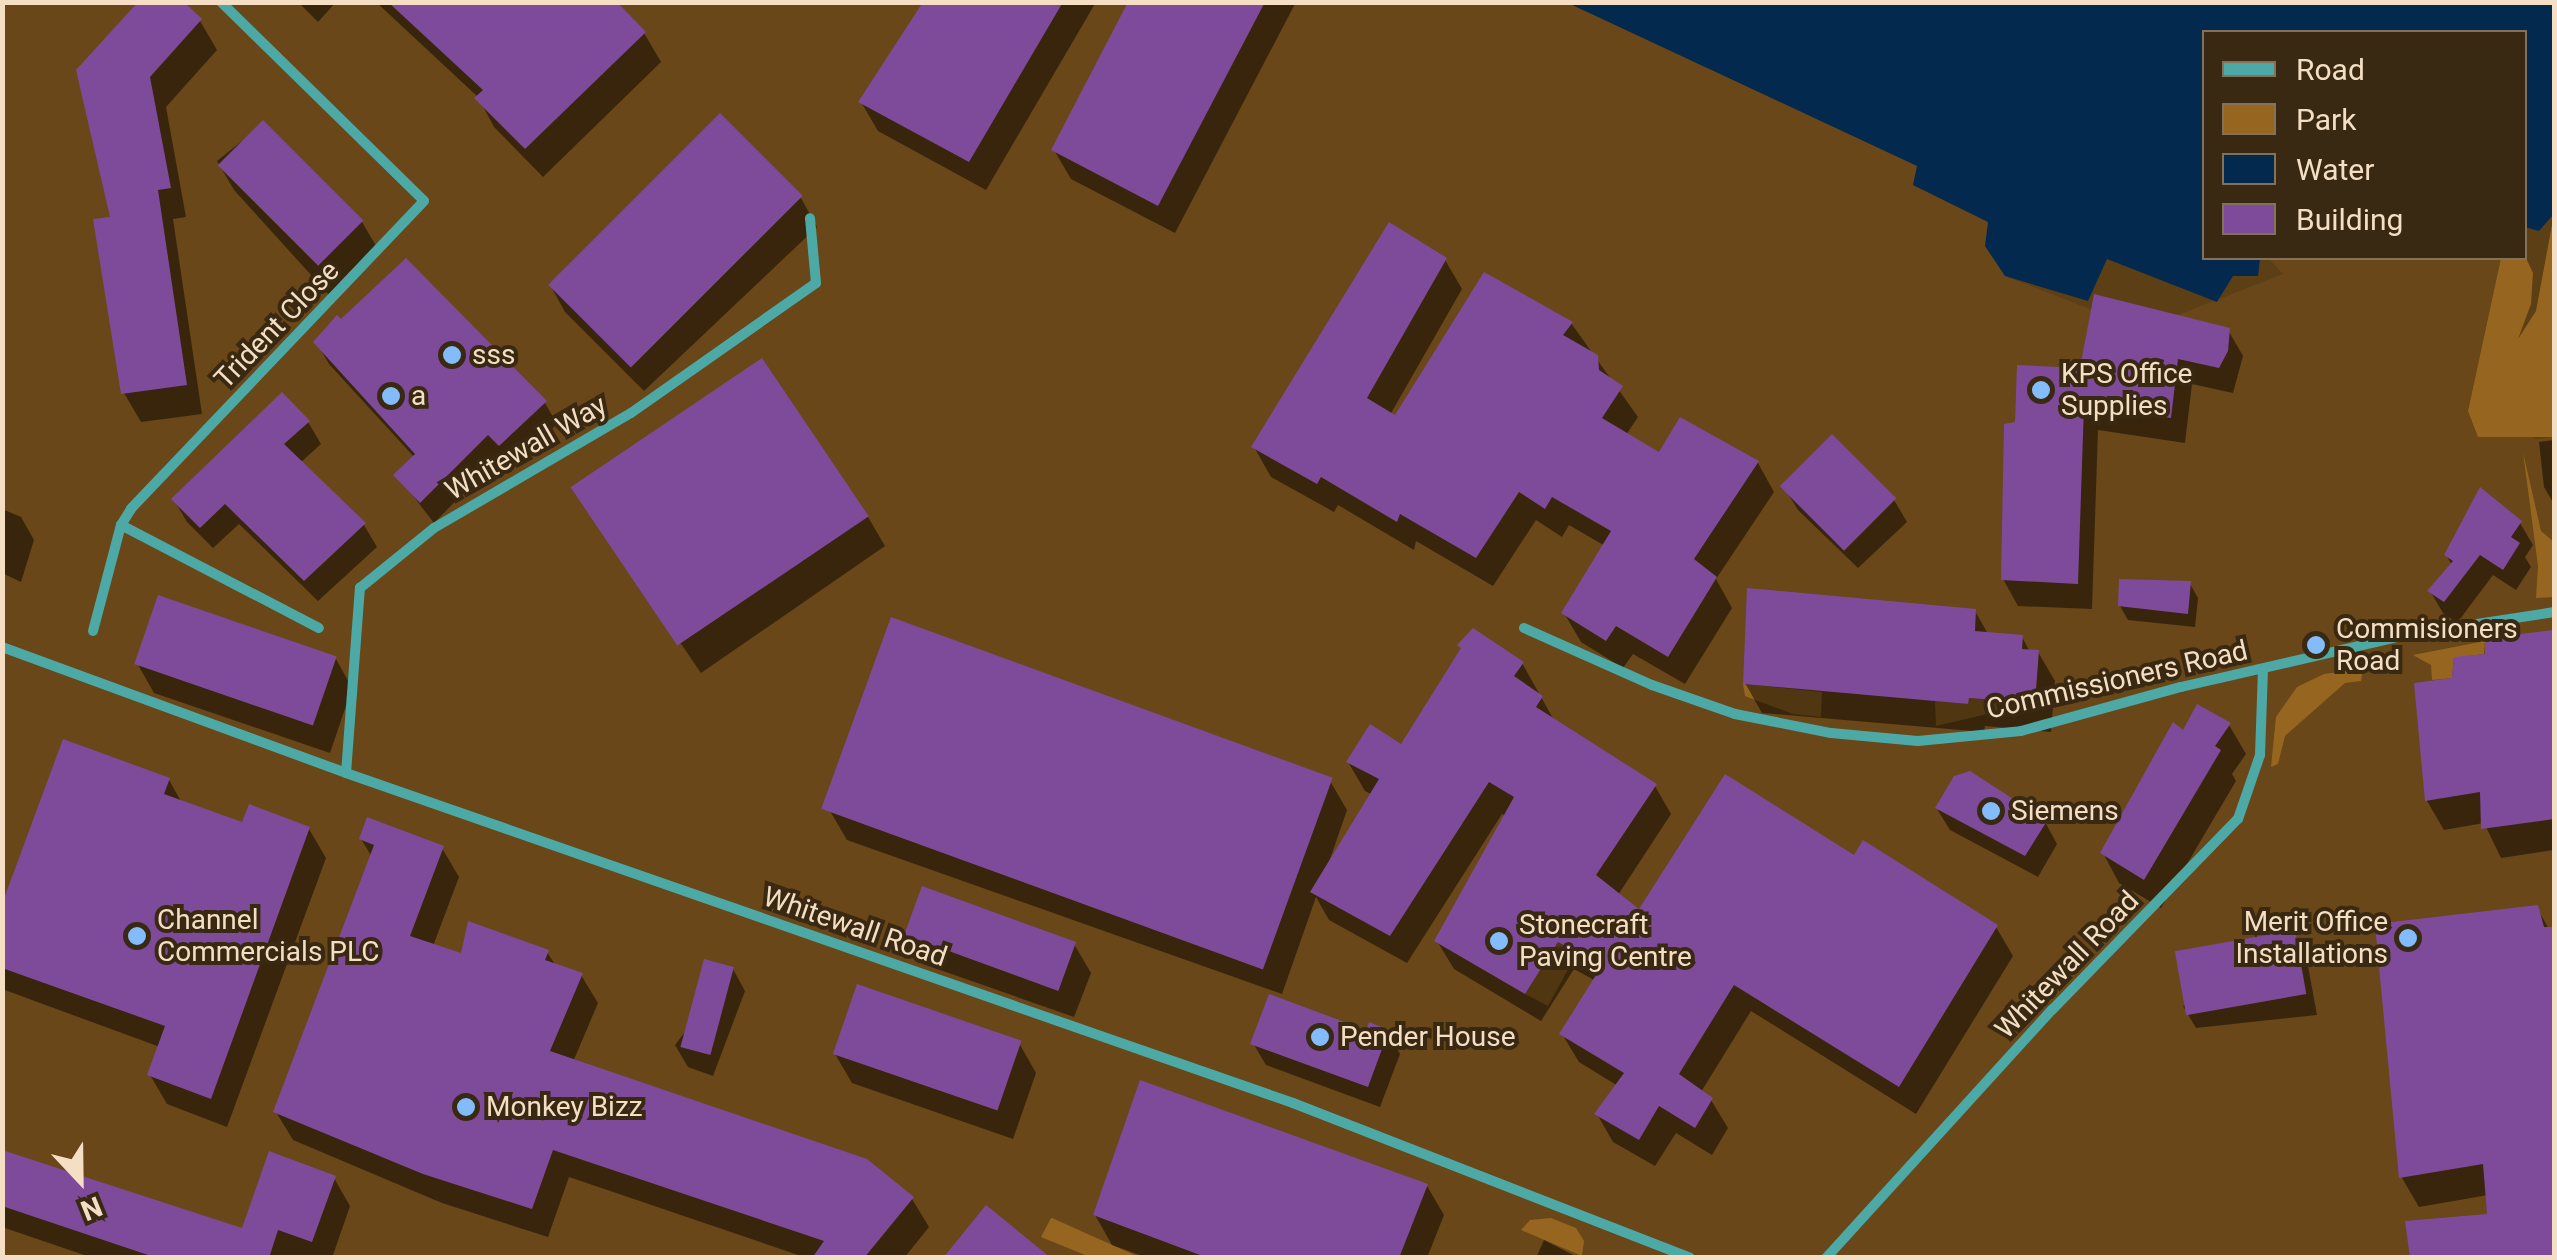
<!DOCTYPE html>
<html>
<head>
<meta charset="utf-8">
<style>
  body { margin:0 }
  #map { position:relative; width:2557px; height:1260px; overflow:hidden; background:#5d3f16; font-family:Roboto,sans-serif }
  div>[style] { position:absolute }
  .built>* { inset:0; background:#694718 }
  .green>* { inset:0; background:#966620 }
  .water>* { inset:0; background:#03294f }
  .shadow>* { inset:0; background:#0007 }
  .building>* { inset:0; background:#7e4b9b; transform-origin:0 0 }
  .street>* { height:10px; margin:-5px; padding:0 5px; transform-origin:5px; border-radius:5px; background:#4da9a5 }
  .dots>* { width:28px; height:28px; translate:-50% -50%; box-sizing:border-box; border:5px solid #392812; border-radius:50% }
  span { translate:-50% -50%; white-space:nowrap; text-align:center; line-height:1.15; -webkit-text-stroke:8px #392812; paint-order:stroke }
  .street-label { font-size:28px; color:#f5dfc4 }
  .poi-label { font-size:28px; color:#f5dfc4 }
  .left { translate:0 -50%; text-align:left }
  .right { translate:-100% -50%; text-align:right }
  .frame { position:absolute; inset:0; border:5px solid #f5dfc4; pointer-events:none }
  .legend { position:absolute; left:2202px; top:30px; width:325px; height:230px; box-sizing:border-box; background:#392812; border:2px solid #847159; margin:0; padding:12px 18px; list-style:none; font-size:30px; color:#f5dfc4 }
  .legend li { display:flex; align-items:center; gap:20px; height:50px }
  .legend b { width:50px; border:2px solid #847159 }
  .north { position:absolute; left:30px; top:1130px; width:100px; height:100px; -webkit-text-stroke:8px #392812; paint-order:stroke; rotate:158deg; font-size:28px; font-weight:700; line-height:40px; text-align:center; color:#f5dfc4 }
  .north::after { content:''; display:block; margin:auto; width:35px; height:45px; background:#f5dfc4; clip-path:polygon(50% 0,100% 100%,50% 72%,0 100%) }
</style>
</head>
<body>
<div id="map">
  <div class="built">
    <div style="clip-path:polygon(2px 3px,1568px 3px,1918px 166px,1913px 185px,1989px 222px,2005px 276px,2142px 329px,2283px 274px,2268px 258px,2501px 258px,2468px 411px,2536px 439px,2554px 437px,2554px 1257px,3px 1257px)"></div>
  </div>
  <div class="green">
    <div style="clip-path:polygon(2554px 214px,2554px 437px,2478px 437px,2468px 411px,2501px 258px,2525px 256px,2533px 273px,2531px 304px,2518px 339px,2536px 311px)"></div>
    <div style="clip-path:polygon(2523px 452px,2541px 531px,2554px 542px,2554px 597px,2536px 598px,2538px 566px)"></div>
    <div style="clip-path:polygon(2485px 641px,2484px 654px,2454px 658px,2452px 678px,2432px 680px,2431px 665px,2413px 655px)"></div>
    <div style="clip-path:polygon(2363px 669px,2361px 681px,2345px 683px,2285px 736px,2278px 764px,2271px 767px,2276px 717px,2297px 687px,2324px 674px)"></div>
    <div style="clip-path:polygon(1743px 684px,1822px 692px,1821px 717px,1793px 714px,1745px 696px)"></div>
    <div style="clip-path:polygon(1969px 698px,2004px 701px,2017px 707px,1936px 726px,1935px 701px,1967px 704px)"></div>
    <div style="clip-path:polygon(1558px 942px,1577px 953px,1548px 1006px,1525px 994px)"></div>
    <div style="clip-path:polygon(1051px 1218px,1052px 1218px,1139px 1257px,1090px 1257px,1041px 1237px)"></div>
    <div style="clip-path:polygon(1551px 1218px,1576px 1228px,1584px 1241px,1582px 1256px,1521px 1230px,1530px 1220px)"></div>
  </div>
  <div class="water">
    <div style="clip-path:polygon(1568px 3px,2554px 3px,2554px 214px,2539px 231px,2525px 227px,2524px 32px,2204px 32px,2204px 258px,2260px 258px,2258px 276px,2233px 276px,2217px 302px,2107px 259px,2088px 301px,2005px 276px,1985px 246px,1988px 222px,1913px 185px,1917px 166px)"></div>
  </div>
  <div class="shadow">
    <div style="clip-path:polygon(298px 2px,336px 2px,318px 22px)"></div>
    <div style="clip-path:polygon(376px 2px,614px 2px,644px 33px,661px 62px,543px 177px,494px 127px,478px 97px)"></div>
    <div style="clip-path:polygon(926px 2px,1096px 2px,986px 190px,878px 131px,861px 102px)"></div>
    <div style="clip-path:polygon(1131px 2px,1296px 2px,1175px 233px,1071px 179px,1054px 150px)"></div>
    <div style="clip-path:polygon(200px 21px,217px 50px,166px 107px,186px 217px,173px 219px,202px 414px,141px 422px,124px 393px,113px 219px,78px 71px)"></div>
    <div style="clip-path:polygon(263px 124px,362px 222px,379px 251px,330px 296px,234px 190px,217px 161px)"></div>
    <div style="clip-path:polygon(801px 198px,817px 227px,644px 391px,565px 312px,549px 283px)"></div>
    <div style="clip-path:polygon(1445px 260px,1462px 289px,1390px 415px,1396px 418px,1571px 323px,1638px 417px,1626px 435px,1660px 455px,1758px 463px,1774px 492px,1716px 579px,1732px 608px,1685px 684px,1633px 654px,1623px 668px,1581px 642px,1564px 613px,1605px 546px,1569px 525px,1562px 537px,1536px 520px,1493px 586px,1416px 541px,1414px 550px,1338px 505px,1334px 512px,1271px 477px,1254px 447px)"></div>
    <div style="clip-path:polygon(2228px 330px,2243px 356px,2233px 393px,2192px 384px,2185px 443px,2098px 430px,2092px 609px,2018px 606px,2003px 579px,2017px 425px,2082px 370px)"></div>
    <div style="clip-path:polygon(316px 342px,545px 403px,557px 424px,513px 466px,501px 455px,434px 523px,397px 475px,415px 458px,329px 364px)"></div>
    <div style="clip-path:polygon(308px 422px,321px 444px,300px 463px,364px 525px,377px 547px,318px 601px,239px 524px,213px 548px,187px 522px,174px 500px)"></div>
    <div style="clip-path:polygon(2554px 440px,2554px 504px,2544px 487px,2539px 442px)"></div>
    <div style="clip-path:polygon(575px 489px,868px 517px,885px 546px,701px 673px)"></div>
    <div style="clip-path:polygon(1785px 489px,1894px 500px,1907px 522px,1858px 568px,1798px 510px)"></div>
    <div style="clip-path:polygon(2px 509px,21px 517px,34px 540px,21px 582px,2px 573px)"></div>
    <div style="clip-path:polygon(2520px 523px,2533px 545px,2525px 557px,2531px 567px,2516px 590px,2493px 575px,2457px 623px,2443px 613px,2430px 591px,2452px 565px,2446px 555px)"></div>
    <div style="clip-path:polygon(2190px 584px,2198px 598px,2195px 627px,2128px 620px,2120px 606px)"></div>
    <div style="clip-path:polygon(1975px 611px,1988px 634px,2022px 637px,2030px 652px,2038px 652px,2055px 681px,2051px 732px,1985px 726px,1984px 732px,1762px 713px,1745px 683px)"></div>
    <div style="clip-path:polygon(2554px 633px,2554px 850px,2501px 858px,2484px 823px,2444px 830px,2427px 801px,2454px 680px,2487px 656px,2487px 640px)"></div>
    <div style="clip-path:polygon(336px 659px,352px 688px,330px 753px,154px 693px,137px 663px)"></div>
    <div style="clip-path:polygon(1522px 663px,1555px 722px,1655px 786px,1671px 814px,1618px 895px,1640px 912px,1854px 858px,1996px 927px,2013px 956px,1916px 1114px,1751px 1011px,1701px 1092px,1711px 1100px,1728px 1128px,1712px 1155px,1676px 1133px,1655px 1166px,1613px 1142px,1597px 1114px,1618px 1086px,1579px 1062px,1562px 1034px,1596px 981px,1574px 969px,1541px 1021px,1454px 969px,1437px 941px,1506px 816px,1502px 814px,1407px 963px,1329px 920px,1316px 897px,1282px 994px,847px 840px,830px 811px,1330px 781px,1347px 810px,1329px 862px,1373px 795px,1365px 791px,1348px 762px,1402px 747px)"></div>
    <div style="clip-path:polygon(2229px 725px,2246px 754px,2232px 774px,2236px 781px,2161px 908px,2119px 883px,2103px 853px,2184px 733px)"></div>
    <div style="clip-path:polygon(169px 780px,182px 803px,244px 825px,309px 829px,326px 858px,227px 1127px,167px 1104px,150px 1075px,160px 1047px,2px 989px,2px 911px)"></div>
    <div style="clip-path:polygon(1937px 809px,2045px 822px,2057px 844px,2038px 877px,1950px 830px)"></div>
    <div style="clip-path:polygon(361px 839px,442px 848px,459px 877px,433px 946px,463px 957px,547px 952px,556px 966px,581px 975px,598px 1003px,573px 1062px,912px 1199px,929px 1227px,904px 1258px,807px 1258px,569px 1177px,548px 1237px,442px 1203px,293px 1140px,276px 1112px,372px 857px)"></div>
    <div style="clip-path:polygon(2537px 908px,2549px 929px,2554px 929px,2554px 1258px,2412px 1258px,2490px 1216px,2488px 1195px,2419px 1207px,2402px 1178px,2378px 926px)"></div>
    <div style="clip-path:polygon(2293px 933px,2306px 955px,2317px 1015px,2196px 1028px,2183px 1006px)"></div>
    <div style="clip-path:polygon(906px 935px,1074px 944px,1091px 973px,1074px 1017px,923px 964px)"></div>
    <div style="clip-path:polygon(733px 969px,745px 991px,713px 1076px,688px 1067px,675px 1045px)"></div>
    <div style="clip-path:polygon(1387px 1032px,1400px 1054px,1380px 1107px,1266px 1065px,1253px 1043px)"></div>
    <div style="clip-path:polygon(1019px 1043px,1036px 1073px,1013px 1139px,852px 1083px,835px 1054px)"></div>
    <div style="clip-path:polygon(2px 1152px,243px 1232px,334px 1178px,350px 1206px,332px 1258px,93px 1258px,2px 1227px)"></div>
    <div style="clip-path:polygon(1427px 1186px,1444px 1215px,1427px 1258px,1148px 1258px,1112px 1245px,1095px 1215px)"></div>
    <div style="clip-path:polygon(1544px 1240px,1579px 1258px,1536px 1258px)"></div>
  </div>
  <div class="building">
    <div style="clip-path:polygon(138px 2px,184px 2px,202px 19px,150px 77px,171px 188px,158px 190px,187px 385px,121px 394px,93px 219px,110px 217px,76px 70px)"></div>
    <div style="clip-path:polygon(388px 2px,617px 2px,646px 32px,525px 149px,474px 98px,483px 90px)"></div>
    <div style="clip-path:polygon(923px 2px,1063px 2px,969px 162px,858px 102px)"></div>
    <div style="clip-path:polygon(1128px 2px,1265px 2px,1158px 206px,1051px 150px)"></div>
    <div style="left:720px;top:113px;width:117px;height:243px;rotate:45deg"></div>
    <div style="left:263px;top:120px;width:142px;height:64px;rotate:45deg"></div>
    <div style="clip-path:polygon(1389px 222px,1447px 258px,1367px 398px,1395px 415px,1484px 272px,1573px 322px,1563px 335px,1598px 355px,1599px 370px,1623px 386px,1602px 418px,1659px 452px,1680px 417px,1759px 461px,1694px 559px,1717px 577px,1668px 657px,1616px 626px,1606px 641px,1561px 613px,1611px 531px,1552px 497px,1545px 509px,1519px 492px,1476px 558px,1400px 514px,1397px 522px,1321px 477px,1317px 484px,1251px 447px)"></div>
    <div style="clip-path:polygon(406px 258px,547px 401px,499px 446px,488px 435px,420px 503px,393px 475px,415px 454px,313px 342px,337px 315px,341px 319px)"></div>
    <div style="clip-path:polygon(2094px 294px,2230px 328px,2228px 351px,2219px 368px,2178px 359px,2171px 418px,2084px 405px,2078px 584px,2001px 580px,2004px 424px,2015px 422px,2017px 365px,2080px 368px)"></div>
    <div style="left:762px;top:358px;width:191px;height:231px;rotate:56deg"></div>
    <div style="clip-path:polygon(282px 392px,310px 421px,284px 444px,366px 523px,304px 581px,225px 504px,200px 528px,171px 499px)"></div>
    <div style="left:1832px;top:434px;width:91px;height:74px;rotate:45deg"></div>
    <div style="clip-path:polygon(2480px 487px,2522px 521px,2511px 537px,2520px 543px,2503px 570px,2480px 555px,2444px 602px,2427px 591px,2453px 561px,2444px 555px)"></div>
    <div style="clip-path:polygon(2119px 579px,2191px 581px,2188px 614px,2118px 606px)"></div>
    <div style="clip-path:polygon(1747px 588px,1976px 609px,1975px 631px,2023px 635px,2022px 649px,2039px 650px,2035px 703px,1969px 698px,1968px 704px,1743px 684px)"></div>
    <div style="left:158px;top:595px;width:189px;height:73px;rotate:19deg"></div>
    <div style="left:891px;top:617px;width:470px;height:204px;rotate:20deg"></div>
    <div style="clip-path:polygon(1473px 628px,1524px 662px,1514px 676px,1543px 696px,1536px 707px,1657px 784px,1596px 875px,1639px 909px,1725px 774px,1854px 855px,1863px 840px,1998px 925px,1899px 1087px,1734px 985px,1679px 1074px,1713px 1098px,1695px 1128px,1659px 1106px,1639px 1140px,1594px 1114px,1624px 1073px,1559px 1034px,1601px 967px,1558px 942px,1525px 994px,1434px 941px,1514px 797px,1489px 782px,1390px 936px,1310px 892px,1379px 779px,1346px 762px,1370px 724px,1401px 744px,1461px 648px,1457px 645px)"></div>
    <div style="clip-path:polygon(2554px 630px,2554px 819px,2481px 829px,2480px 792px,2425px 801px,2414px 683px,2452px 678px,2454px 657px,2485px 654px,2485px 638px)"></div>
    <div style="clip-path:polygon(2197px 704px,2231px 723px,2215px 746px,2221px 750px,2144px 880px,2100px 853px,2173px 722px,2183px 730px)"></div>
    <div style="clip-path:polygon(63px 739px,170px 778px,164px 794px,242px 822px,249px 804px,310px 827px,211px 1099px,147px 1075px,165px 1026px,2px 968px,2px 904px)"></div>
    <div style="clip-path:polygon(1970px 771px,2047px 821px,2025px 856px,1935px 808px,1954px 776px)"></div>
    <div style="clip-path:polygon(367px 817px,444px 846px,410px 936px,461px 953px,468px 921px,549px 950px,545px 960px,583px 973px,550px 1051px,867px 1159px,914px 1197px,864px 1258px,812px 1258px,824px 1241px,553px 1150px,532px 1209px,423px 1174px,273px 1112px,374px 845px,359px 839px)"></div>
    <div style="left:922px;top:886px;width:164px;height:52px;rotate:20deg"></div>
    <div style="clip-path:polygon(2538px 905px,2544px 927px,2554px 927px,2554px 1258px,2410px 1258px,2405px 1221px,2487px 1214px,2483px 1164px,2399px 1178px,2375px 924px)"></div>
    <div style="left:2295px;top:930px;width:65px;height:122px;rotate:80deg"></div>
    <div style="left:704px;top:959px;width:31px;height:91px;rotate:15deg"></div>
    <div style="left:857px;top:984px;width:174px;height:74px;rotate:19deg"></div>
    <div style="clip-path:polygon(1269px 994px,1366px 1030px,1369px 1022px,1389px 1030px,1368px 1087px,1250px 1044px)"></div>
    <div style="clip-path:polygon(1140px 1080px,1428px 1184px,1399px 1258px,1208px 1258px,1093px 1215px)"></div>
    <div style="clip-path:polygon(2px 1150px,242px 1228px,269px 1151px,336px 1176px,312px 1242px,278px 1230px,269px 1258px,157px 1258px,2px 1206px)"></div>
    <div style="clip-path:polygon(986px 1205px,1051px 1258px,943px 1258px)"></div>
  </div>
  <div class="street">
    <div style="left:221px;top:2px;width:284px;rotate:44.4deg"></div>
    <div style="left:424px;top:201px;width:425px;rotate:133.6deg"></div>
    <div style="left:131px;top:509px;width:19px;rotate:122deg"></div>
    <div style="left:121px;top:525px;width:223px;rotate:27.5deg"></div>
    <div style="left:1524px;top:628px;width:140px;rotate:24deg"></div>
    <div style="left:1652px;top:685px;width:88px;rotate:19.3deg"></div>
    <div style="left:1735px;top:714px;width:98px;rotate:11.2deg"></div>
    <div style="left:1831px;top:733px;width:87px;rotate:5.3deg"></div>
    <div style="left:1918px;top:741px;width:103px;rotate:-5.5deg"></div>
    <div style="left:2021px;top:731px;width:166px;rotate:-15.4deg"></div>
    <div style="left:2181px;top:687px;width:236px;rotate:-13deg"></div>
    <div style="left:2411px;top:634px;width:145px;rotate:-8.7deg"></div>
    <div style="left:93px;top:631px;width:110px;rotate:-75.2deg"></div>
    <div style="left:2px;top:647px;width:366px;rotate:20.1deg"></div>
    <div style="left:346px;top:773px;width:1003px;rotate:19.21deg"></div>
    <div style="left:1293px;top:1103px;width:426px;rotate:21.3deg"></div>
    <div style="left:346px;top:773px;width:186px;rotate:-85.7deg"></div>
    <div style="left:360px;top:588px;width:95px;rotate:-39deg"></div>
    <div style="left:434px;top:528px;width:228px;rotate:-30.3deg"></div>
    <div style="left:631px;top:413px;width:226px;rotate:-35.1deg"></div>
    <div style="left:816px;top:283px;width:65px;rotate:-95.3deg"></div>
    <div style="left:1826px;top:1258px;width:336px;rotate:-47.7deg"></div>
    <div style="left:2052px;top:1010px;width:267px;rotate:-45.8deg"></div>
    <div style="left:2238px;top:819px;width:68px;rotate:-71deg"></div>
    <div style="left:2260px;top:755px;width:86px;rotate:-88deg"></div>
  </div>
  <div class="dots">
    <div style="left:452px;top:355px;background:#84bcfb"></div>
    <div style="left:2041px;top:390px;background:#84bcfb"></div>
    <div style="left:391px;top:396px;background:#84bcfb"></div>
    <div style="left:2316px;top:645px;background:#84bcfb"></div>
    <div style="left:1991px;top:811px;background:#84bcfb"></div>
    <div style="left:137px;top:936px;background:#84bcfb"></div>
    <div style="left:2408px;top:938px;background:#84bcfb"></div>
    <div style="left:1499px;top:941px;background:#84bcfb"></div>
    <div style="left:1320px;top:1037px;background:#84bcfb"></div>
    <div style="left:466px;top:1107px;background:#84bcfb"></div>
  </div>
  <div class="street-label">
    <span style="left:277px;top:325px;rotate:-46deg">Trident Close</span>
    <span style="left:526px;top:448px;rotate:-30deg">Whitewall Way</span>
    <span style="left:2117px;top:680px;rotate:-13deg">Commissioners Road</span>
    <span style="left:855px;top:927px;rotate:19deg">Whitewall Road</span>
    <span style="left:2067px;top:965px;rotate:-46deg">Whitewall Road</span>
  </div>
  <div class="poi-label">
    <span class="left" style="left:472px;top:355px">sss</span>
    <span class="left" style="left:2061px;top:390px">KPS Office<br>Supplies</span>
    <span class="left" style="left:411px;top:396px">a</span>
    <span class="left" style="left:2336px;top:645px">Commisioners<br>Road</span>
    <span class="left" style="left:2011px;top:811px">Siemens</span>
    <span class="left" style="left:157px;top:936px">Channel<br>Commercials PLC</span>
    <span class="right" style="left:2388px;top:938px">Merit Office<br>Installations</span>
    <span class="left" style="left:1519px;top:941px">Stonecraft<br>Paving Centre</span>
    <span class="left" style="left:1340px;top:1037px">Pender House</span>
    <span class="left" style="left:486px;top:1107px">Monkey Bizz</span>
  </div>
  <div class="frame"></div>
  <ul class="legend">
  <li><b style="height:12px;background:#4da9a5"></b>Road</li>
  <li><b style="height:28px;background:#966620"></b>Park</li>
  <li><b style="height:28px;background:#03294f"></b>Water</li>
  <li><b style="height:28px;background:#7e4b9b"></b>Building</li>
  </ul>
  <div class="north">N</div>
</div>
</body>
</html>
